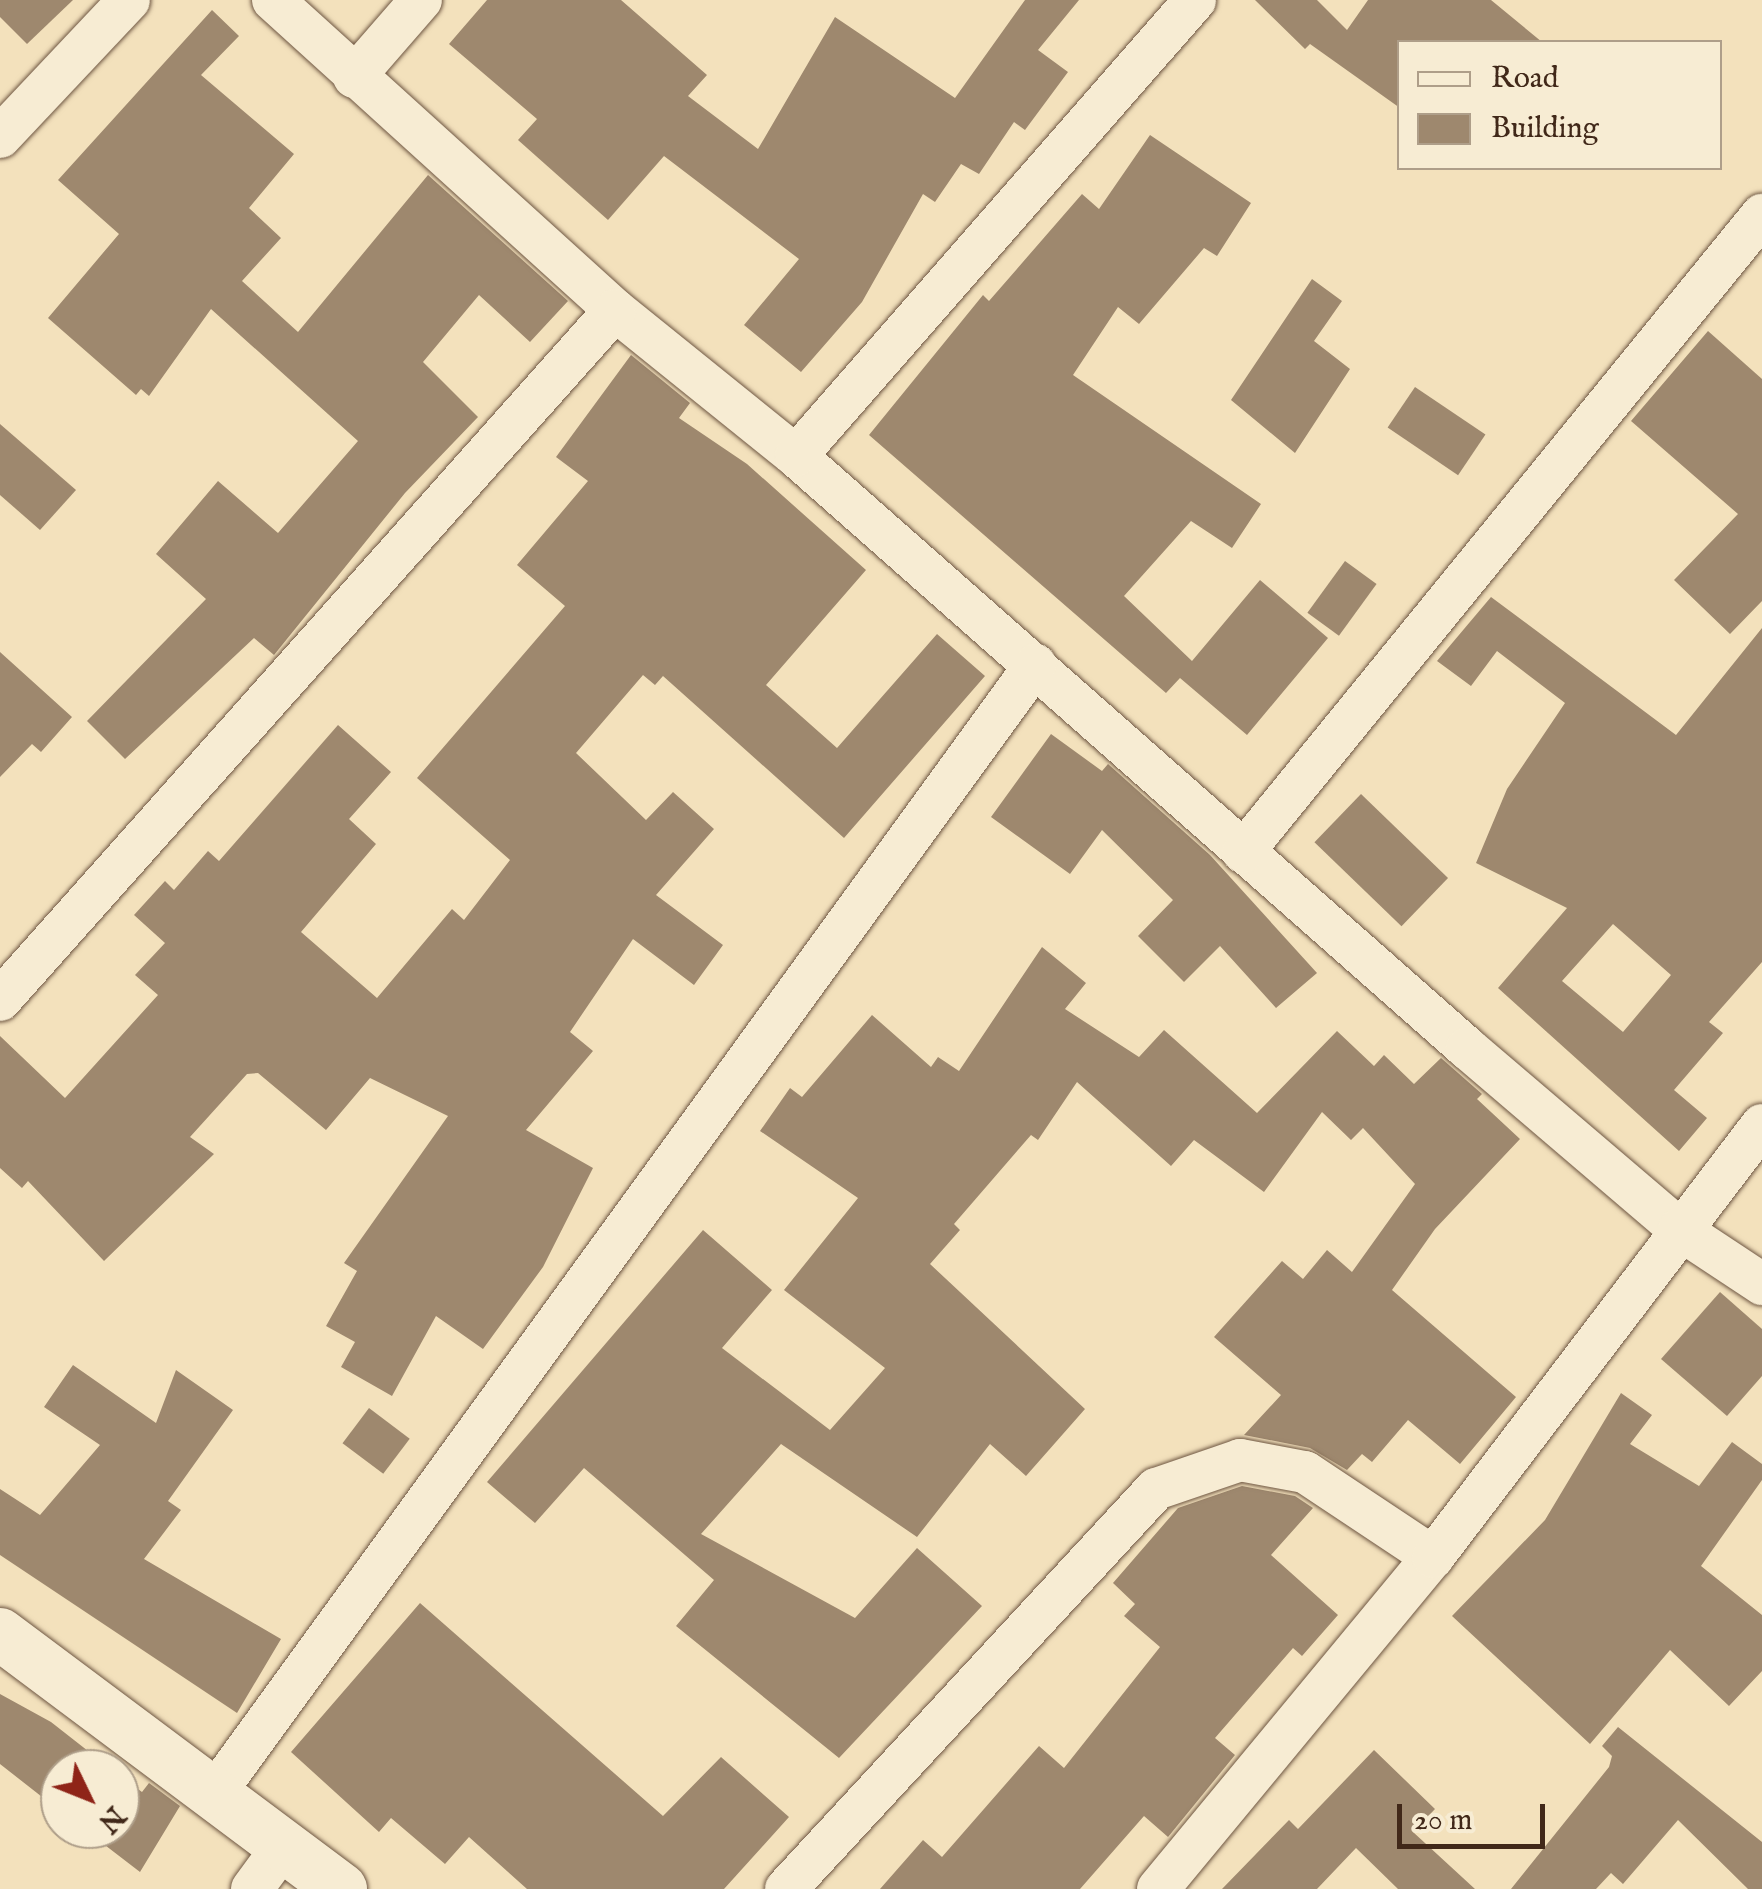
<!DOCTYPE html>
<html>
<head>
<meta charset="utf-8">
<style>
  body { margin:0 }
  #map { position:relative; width:1762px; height:1889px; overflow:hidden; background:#f3e1bc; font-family:"IM FELL English",serif }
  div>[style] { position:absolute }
  .building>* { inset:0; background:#9e886e; transform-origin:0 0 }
  .roads { filter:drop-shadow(0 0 2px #6e5642) drop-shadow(0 0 2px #6e5642) }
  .minor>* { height:42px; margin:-21px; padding:0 21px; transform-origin:21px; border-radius:21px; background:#f7ecd3 }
  .tertiary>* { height:52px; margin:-26px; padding:0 26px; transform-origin:26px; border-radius:26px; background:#f7ecd3 }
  span { translate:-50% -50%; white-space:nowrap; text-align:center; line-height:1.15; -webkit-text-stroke:10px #f7ecd3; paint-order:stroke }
  .legend { position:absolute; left:1397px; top:40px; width:325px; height:130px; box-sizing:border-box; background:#f7ecd3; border:2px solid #ae9e89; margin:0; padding:12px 18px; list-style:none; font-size:30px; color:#412819 }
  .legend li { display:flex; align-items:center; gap:20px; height:50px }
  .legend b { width:50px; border:2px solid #ae9e89 }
  .north { position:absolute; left:40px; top:1749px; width:100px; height:100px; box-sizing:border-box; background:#f7ecd3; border:2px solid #ae9e89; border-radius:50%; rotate:133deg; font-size:28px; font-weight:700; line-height:40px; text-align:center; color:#412819 }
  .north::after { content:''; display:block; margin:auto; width:35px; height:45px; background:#8f2418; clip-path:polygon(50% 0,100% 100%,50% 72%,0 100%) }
  .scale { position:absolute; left:1397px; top:1804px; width:148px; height:45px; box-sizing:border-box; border:5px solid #412819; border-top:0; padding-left:12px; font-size:30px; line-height:35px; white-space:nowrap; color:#412819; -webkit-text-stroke:8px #f7ecd3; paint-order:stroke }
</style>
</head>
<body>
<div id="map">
  <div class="building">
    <div style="clip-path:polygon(0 0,73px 0,27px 44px,0 17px)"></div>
    <div style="clip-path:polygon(487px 0,621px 0,707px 75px,688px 96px,758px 149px,835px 17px,955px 98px,1025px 0,1079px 0,1038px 50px,1068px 72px,1025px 130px,1014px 122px,979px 174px,961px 164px,935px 202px,923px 194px,862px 302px,801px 372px,744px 325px,799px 259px,664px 156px,608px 220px,518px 140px,537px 119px,449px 44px)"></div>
    <div style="clip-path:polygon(1255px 0,1317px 0,1347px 30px,1368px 0,1491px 0,1542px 42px,1400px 42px,1400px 108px,1310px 44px,1305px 49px)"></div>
    <div style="clip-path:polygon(212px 10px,239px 36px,201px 75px,294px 154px,249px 208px,281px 238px,242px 281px,298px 332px,428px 175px,568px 301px,530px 342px,479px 295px,423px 362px,478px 417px,405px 493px,274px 655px,254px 638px,125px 759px,87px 721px,206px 599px,156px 554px,218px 481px,278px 533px,358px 441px,211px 309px,149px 396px,141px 389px,136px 395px,48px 318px,119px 234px,58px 180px)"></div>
    <div style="clip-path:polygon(1150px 135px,1251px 203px,1217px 256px,1204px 248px,1139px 324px,1118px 307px,1073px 375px,1261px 504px,1232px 548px,1191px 521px,1124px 596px,1192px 661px,1260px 580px,1328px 638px,1247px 735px,1180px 678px,1166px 693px,869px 435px,983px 295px,989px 301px,1082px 194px,1099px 209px)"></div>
    <div style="clip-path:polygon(1312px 279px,1342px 301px,1314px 341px,1350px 369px,1295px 453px,1231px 400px)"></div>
    <div style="clip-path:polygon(1708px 331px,1762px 379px,1762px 601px,1730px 634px,1674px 580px,1738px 514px,1631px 421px)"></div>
    <div style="clip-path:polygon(631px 355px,690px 403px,679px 418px,747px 464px,866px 570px,766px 685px,837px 748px,937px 634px,985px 676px,844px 838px,663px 676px,655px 685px,643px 675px,576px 753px,646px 820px,673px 792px,714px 829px,656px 895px,723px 945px,694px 985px,633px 939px,570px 1032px,593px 1051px,526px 1130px,593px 1168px,543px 1267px,483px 1349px,436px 1316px,392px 1396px,341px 1367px,355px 1342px,326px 1326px,357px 1271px,344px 1263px,448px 1116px,370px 1078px,326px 1130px,258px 1073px,247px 1074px,190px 1137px,214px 1154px,104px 1261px,28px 1181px,22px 1188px,0 1168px,0 1036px,65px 1098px,158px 995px,135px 975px,165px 943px,134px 915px,165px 881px,174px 890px,208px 851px,219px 861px,338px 725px,391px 772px,349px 819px,376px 844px,301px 932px,377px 998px,452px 909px,464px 920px,510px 860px,417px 778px,565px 606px,517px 565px,588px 481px,556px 457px)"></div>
    <div style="left:1415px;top:387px;width:85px;height:49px;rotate:34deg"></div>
    <div style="clip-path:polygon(0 424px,76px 490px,40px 530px,0 495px)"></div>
    <div style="left:1345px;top:561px;width:39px;height:64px;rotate:36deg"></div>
    <div style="clip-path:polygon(evenodd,1491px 597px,1676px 735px,1762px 628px,1762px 962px,1709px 1022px,1723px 1033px,1674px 1090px,1707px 1118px,1679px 1151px,1498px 988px,1567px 908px,1476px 863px,1507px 789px,1565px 703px,1497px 651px,1471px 686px,1437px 661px,1491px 597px,1613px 924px,1671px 975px,1623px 1032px,1562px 981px,1613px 924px)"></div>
    <div style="clip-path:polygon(0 652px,72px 717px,41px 752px,32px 744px,0 777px)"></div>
    <div style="clip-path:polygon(1051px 734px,1102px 771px,1108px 764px,1210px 855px,1317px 973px,1276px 1008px,1220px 946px,1184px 982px,1138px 936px,1173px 900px,1102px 830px,1070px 874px,991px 817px)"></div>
    <div style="left:1361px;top:794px;width:121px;height:67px;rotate:44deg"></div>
    <div style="clip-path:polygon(1042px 947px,1086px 983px,1065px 1009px,1139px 1057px,1164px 1030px,1257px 1113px,1337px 1031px,1374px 1066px,1384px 1055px,1414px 1084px,1441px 1058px,1482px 1094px,1477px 1099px,1520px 1139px,1435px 1229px,1392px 1290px,1516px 1397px,1460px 1464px,1408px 1420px,1372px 1462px,1362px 1454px,1347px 1470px,1310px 1448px,1244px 1435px,1281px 1395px,1214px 1337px,1282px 1261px,1303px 1279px,1327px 1250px,1352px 1272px,1415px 1184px,1363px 1128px,1351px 1140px,1322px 1112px,1264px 1192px,1194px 1140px,1171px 1166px,1077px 1082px,1038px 1140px,1031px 1135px,954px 1224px,960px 1230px,930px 1264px,1085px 1409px,1026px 1476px,990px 1444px,917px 1537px,781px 1444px,701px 1534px,855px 1618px,917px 1548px,982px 1606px,839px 1758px,676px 1626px,714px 1580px,584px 1468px,535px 1523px,487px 1482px,703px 1230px,772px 1290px,722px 1348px,830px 1430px,885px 1368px,784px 1290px,858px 1198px,760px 1131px,790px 1088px,802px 1097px,872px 1015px,931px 1067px,938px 1057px,959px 1071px)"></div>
    <div style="clip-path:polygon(1720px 1292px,1762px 1329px,1762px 1376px,1727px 1416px,1661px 1359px)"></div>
    <div style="clip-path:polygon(73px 1365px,156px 1423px,176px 1370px,233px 1410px,168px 1501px,181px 1510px,144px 1559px,281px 1639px,237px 1713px,0 1555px,0 1489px,40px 1515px,100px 1445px,44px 1407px)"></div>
    <div style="clip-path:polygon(1621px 1393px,1652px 1415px,1630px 1444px,1699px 1486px,1732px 1442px,1762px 1464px,1762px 1480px,1701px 1566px,1762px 1615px,1762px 1671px,1729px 1706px,1670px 1650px,1590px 1744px,1452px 1616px,1545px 1520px)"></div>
    <div style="left:369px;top:1408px;width:51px;height:44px;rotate:37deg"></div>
    <div style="clip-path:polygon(1242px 1486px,1295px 1496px,1313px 1508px,1271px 1555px,1338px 1615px,1302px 1656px,1293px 1648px,1215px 1738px,1235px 1755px,1168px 1837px,1144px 1816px,1080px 1889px,880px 1889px,923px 1840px,942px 1857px,1039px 1746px,1064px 1768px,1160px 1647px,1124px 1616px,1135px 1604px,1113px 1583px,1178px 1508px)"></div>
    <div style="clip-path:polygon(420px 1603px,663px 1816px,721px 1757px,789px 1817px,724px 1889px,527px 1889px,469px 1837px,445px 1864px,391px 1818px,379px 1832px,291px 1752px)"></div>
    <div style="clip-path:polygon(0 1694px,51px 1722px,111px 1769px,60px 1769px,60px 1811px,0 1764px)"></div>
    <div style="clip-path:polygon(1618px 1727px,1762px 1842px,1762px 1889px,1748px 1889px,1678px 1820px,1623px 1884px,1611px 1873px,1596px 1889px,1511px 1889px,1609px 1767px,1612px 1756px,1602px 1746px)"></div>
    <div style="clip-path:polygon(1374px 1750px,1435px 1809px,1413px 1832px,1475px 1889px,1398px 1889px,1356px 1848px,1317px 1889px,1222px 1889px,1289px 1820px,1298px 1829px)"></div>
    <div style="clip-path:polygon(120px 1776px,142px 1792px,149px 1783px,180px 1806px,140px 1872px,84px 1829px,120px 1829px)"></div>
  </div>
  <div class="roads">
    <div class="minor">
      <div style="left:273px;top:0;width:462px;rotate:42.2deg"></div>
      <div style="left:615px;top:310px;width:233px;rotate:38.9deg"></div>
      <div style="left:796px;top:456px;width:895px;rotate:41.42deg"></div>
      <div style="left:1467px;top:1048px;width:279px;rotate:40.5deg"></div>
      <div style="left:1679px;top:1229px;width:100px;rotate:33.5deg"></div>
      <div style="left:354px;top:77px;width:102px;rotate:-49deg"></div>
      <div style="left:0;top:137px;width:188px;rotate:-46.7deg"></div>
      <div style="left:796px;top:456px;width:606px;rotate:-48.81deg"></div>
      <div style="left:1243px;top:852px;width:822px;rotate:-50.83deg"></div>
      <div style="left:0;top:1000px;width:924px;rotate:-48.29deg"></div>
      <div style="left:215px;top:1793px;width:1395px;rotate:-53.98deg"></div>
      <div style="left:252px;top:1889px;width:51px;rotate:-53.8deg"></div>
      <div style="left:786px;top:1889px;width:545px;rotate:-47.23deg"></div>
      <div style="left:1156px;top:1489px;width:89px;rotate:-19deg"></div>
      <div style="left:1240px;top:1460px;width:66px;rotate:10.5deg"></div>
      <div style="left:1305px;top:1472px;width:154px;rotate:33.6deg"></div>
      <div style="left:1158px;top:1889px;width:431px;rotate:-50.4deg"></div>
      <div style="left:1433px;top:1557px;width:543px;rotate:-52.71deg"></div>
    </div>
    <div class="tertiary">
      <div style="left:0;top:1634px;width:426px;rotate:36.8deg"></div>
    </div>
  </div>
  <ul class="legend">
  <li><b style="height:12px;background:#f7ecd3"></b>Road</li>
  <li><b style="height:28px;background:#9e886e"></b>Building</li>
  </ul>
  <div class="north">N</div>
  <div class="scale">20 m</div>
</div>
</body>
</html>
